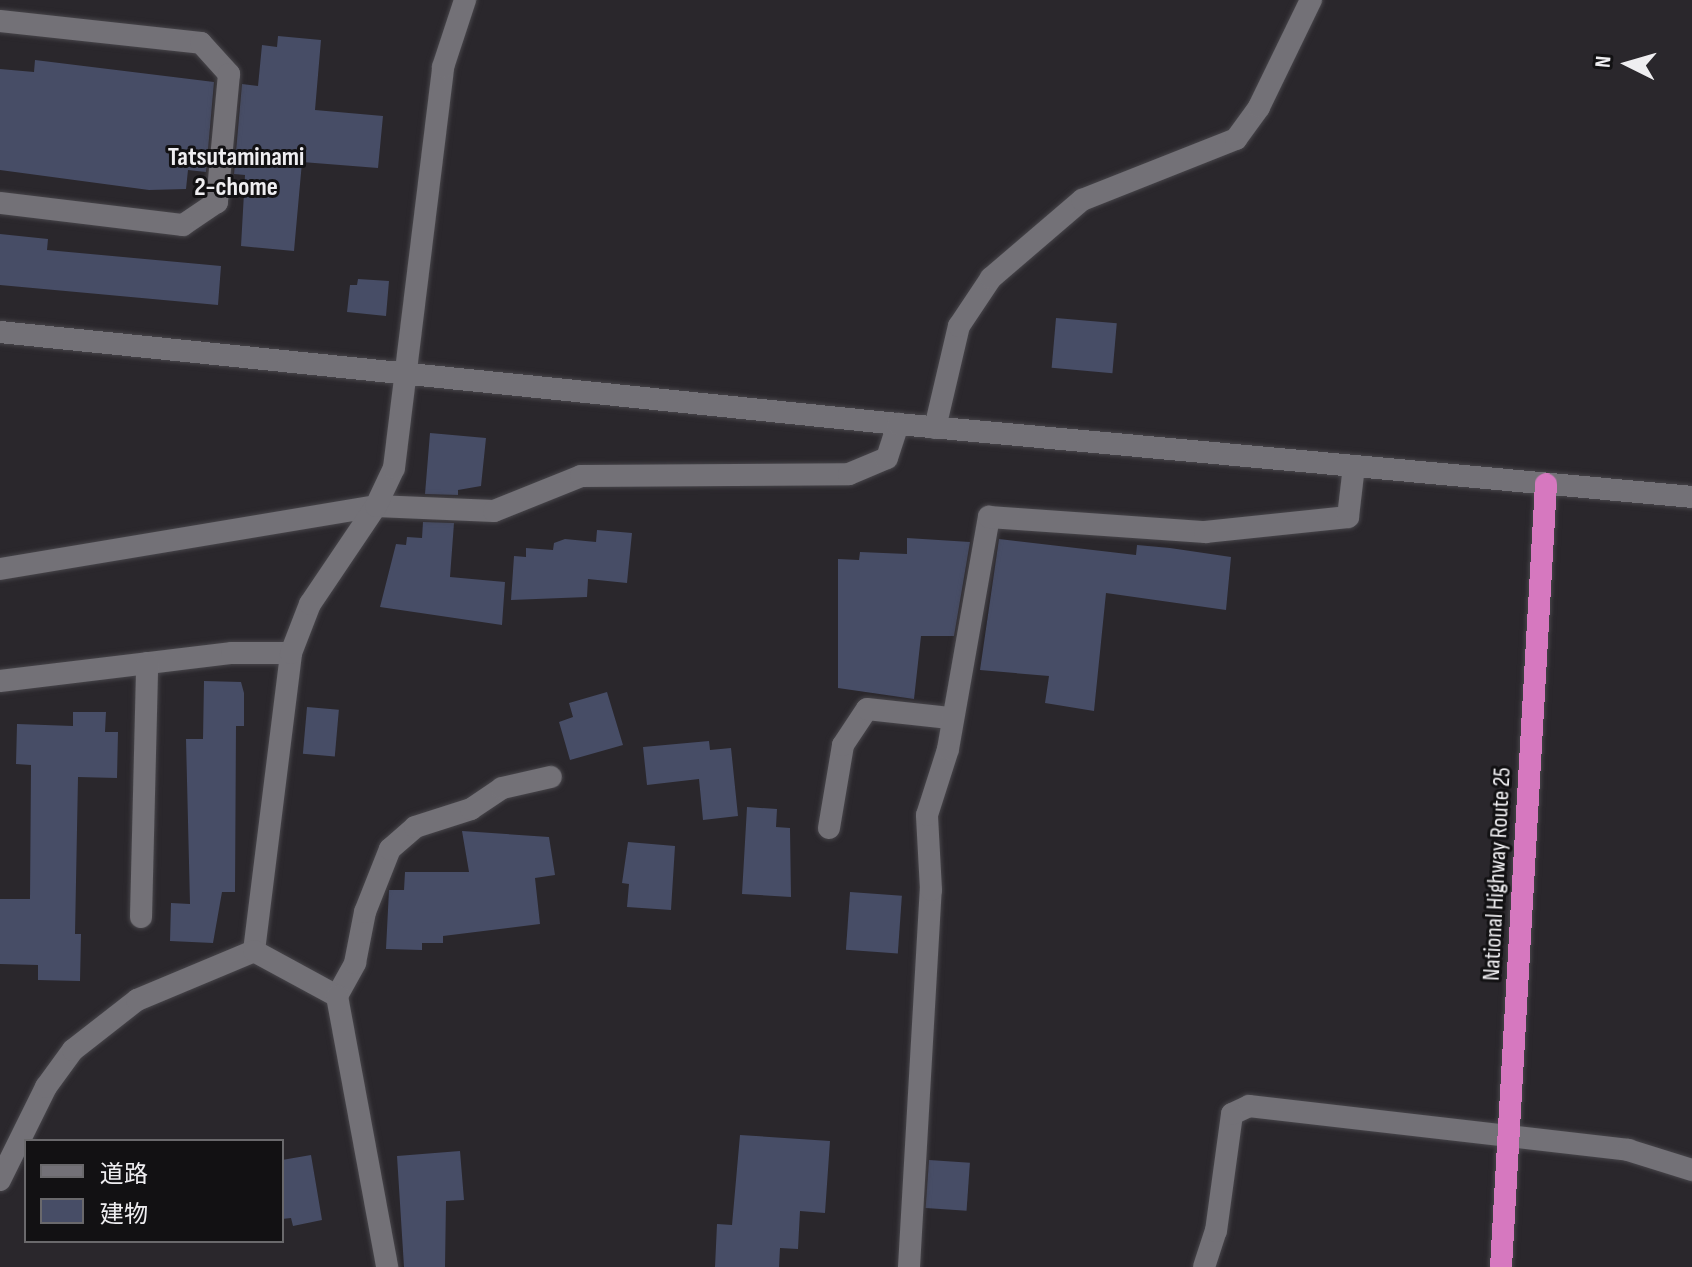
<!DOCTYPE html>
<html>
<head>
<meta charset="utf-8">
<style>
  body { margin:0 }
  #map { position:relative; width:1692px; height:1267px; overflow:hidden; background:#2a272c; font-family:"Sofia Sans Condensed","Noto Sans JP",sans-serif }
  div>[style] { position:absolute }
  .building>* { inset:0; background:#474d66; transform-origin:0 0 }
  .roads { filter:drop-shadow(0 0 2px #47454a) drop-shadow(0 0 2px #47454a) }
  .minor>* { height:22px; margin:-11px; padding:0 11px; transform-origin:11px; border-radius:11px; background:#737177 }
  .tertiary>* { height:22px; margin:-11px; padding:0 11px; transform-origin:11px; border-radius:11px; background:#737177 }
  .trunk>* { height:22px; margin:-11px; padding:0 11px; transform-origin:11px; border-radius:11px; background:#d678bf }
  span { translate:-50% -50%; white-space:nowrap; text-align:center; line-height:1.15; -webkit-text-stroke:6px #121113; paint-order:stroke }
  .street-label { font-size:24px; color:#efeef1 }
  .neighbourhood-label { font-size:26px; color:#efeef1; font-weight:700 }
  .legend { position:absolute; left:24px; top:1139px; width:260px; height:104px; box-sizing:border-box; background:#121113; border:2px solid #6a696c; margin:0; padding:10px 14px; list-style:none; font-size:24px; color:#efeef1 }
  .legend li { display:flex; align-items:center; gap:16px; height:40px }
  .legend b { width:40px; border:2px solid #6a696c }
  .north { position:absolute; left:1588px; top:24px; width:80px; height:80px; -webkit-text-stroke:6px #121113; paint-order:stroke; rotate:275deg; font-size:22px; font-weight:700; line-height:32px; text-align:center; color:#efeef1 }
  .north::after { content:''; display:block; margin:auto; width:28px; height:36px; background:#efeef1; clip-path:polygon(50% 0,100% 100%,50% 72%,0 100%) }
</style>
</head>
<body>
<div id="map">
  <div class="building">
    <div style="clip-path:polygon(278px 36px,321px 40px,315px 110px,383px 116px,378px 168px,302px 162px,294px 251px,241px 246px,245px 175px,234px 174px,242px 84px,258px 86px,262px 45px,277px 47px)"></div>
    <div style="clip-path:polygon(35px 60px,214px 82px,206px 172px,188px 170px,186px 189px,149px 190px,0 170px,0 69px,34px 72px)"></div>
    <div style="clip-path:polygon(0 234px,48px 239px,47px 250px,221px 266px,218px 305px,0 285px)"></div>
    <div style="clip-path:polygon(358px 279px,389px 281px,386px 316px,347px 312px,350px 285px,357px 285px)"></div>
    <div style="left:1056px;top:318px;width:61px;height:50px;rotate:5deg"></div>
    <div style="clip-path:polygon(430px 433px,486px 438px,481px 486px,458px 490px,458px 495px,425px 494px)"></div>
    <div style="clip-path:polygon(423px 522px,454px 523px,450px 577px,505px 582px,502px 625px,380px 607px,396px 544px,406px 545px,407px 537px,422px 538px)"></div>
    <div style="clip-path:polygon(597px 530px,632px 533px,627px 583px,588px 579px,587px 597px,511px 600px,514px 556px,526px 557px,526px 548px,553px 550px,554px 543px,565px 539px,596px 542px)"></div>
    <div style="clip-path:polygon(907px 538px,970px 542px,954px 636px,921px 636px,914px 699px,838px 688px,838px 559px,859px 560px,860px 552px,907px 554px)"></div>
    <div style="clip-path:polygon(999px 539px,1136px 555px,1137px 545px,1170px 548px,1231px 557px,1226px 610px,1106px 593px,1094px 711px,1045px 703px,1049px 676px,980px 670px)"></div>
    <div style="clip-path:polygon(204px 681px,241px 682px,244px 693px,244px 726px,236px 726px,235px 892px,222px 892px,213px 943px,170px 941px,171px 903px,190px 904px,186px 739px,203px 739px)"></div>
    <div style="clip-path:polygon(607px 692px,623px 745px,570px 760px,559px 722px,573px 717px,569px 703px)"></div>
    <div style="left:307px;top:707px;width:32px;height:47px;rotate:5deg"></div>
    <div style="clip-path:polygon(73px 712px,106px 712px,105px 732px,118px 732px,117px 778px,78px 777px,75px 934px,81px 934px,80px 981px,38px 980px,38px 965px,0 964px,0 899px,30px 899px,31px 765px,16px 764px,17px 724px,73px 726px)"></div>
    <div style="clip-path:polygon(709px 741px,710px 750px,731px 748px,738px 816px,703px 820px,699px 779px,647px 785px,643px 747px)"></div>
    <div style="clip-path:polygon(747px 807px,777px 809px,776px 827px,790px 828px,791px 897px,742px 894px)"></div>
    <div style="clip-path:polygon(462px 831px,549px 837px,555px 875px,535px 878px,540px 924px,443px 936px,443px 943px,422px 943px,422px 950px,386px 949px,389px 890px,404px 890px,405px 872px,469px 872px)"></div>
    <div style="clip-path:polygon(628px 842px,675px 846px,671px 910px,627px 907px,629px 884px,622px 883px)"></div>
    <div style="left:850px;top:892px;width:52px;height:58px;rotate:4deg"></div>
    <div style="clip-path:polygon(740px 1135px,830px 1141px,825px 1213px,800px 1211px,798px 1249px,780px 1248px,779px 1267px,715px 1267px,717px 1224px,732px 1225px)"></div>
    <div style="clip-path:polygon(460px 1151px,464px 1200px,446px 1201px,445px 1267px,404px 1267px,397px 1156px)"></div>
    <div style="clip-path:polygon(311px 1155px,322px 1220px,293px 1226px,291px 1218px,282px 1219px,282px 1160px)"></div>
    <div style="left:929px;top:1160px;width:41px;height:48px;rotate:4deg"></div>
  </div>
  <div class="roads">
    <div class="minor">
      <div style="left:0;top:21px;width:202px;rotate:6.2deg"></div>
      <div style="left:201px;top:43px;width:42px;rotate:47.9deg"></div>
      <div style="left:229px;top:74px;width:129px;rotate:95.4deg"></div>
      <div style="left:217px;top:202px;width:41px;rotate:145.9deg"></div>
      <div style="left:183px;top:225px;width:184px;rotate:-173.1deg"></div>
      <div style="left:935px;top:428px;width:105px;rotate:-76.8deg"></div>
      <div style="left:959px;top:326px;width:58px;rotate:-56.3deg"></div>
      <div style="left:991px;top:278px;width:120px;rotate:-40.6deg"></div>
      <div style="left:1082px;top:200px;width:166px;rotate:-21.6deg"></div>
      <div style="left:1236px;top:139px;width:39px;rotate:-54deg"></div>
      <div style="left:1259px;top:107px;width:119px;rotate:-64.1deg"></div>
      <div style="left:0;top:569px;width:381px;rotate:-9.5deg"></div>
      <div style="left:376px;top:506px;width:118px;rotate:2.4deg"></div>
      <div style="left:494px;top:511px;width:94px;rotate:-21.9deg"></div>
      <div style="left:581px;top:476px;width:268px;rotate:-0.4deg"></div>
      <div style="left:849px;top:474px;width:41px;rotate:-22.8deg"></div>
      <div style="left:887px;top:458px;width:36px;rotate:-72deg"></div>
      <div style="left:0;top:681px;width:234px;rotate:-6.9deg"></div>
      <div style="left:232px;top:653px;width:59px"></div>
      <div style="left:829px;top:828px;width:84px;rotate:-80.4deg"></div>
      <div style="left:843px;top:745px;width:43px;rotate:-56.3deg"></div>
      <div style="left:867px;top:709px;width:83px;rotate:6.2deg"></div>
      <div style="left:141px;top:917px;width:254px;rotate:-88.6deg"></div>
      <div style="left:254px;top:951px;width:300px;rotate:-82.9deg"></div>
      <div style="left:291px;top:653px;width:53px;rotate:-68.8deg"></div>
      <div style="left:310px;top:604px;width:118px;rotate:-56deg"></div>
      <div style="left:376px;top:506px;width:42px;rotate:-64.7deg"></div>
      <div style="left:394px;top:468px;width:404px;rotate:-83deg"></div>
      <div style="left:443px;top:67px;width:71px;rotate:-71.8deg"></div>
      <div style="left:337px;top:996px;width:38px;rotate:-61deg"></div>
      <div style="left:355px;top:963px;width:52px;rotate:-78.9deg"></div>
      <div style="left:365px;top:912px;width:68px;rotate:-68.4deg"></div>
      <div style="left:390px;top:849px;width:33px;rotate:-41deg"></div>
      <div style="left:415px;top:827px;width:59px;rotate:-17.8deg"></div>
      <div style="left:471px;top:809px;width:37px;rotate:-34deg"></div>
      <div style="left:502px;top:788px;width:50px;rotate:-12.7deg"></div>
      <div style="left:0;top:1180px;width:104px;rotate:-63.7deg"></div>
      <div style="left:46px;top:1087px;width:46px;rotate:-53.9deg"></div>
      <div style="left:73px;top:1050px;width:81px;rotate:-38deg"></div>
      <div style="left:137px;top:1000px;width:127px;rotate:-22.7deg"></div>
      <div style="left:254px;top:951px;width:94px;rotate:28.5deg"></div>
      <div style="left:337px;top:996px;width:276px;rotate:79.5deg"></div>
      <div style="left:909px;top:1267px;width:378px;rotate:-86.7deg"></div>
      <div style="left:931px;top:890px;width:75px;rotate:-93.1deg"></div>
      <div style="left:927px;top:815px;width:69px;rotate:-72.3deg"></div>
      <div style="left:948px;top:749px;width:236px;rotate:-80deg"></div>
      <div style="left:989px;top:517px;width:217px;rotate:4deg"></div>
      <div style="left:1205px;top:532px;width:144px;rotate:-6deg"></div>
      <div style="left:1348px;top:517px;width:51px;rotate:-83.3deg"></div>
      <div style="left:1204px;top:1267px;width:38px;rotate:-72deg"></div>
      <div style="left:1216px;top:1231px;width:118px;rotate:-82.2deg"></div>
      <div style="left:1232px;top:1114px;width:19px;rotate:-25deg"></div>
      <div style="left:1249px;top:1106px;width:382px;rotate:6.6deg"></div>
      <div style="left:1628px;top:1150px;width:67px;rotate:17.4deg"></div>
    </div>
    <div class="tertiary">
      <div style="left:0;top:332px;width:903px;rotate:5.85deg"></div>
      <div style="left:898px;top:424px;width:797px;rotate:5.25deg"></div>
    </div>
    <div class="trunk">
      <div style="left:1501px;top:1267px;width:784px;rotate:-86.71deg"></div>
    </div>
  </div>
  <div class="street-label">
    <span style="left:1497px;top:874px;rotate:-87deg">National Highway Route 25</span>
  </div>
  <div class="neighbourhood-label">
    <span style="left:236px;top:173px">Tatsutaminami<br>2-chome</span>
  </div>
  <ul class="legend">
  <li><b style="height:10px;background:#737177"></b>道路</li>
  <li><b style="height:22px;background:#474d66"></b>建物</li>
  </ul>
  <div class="north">N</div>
</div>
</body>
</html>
